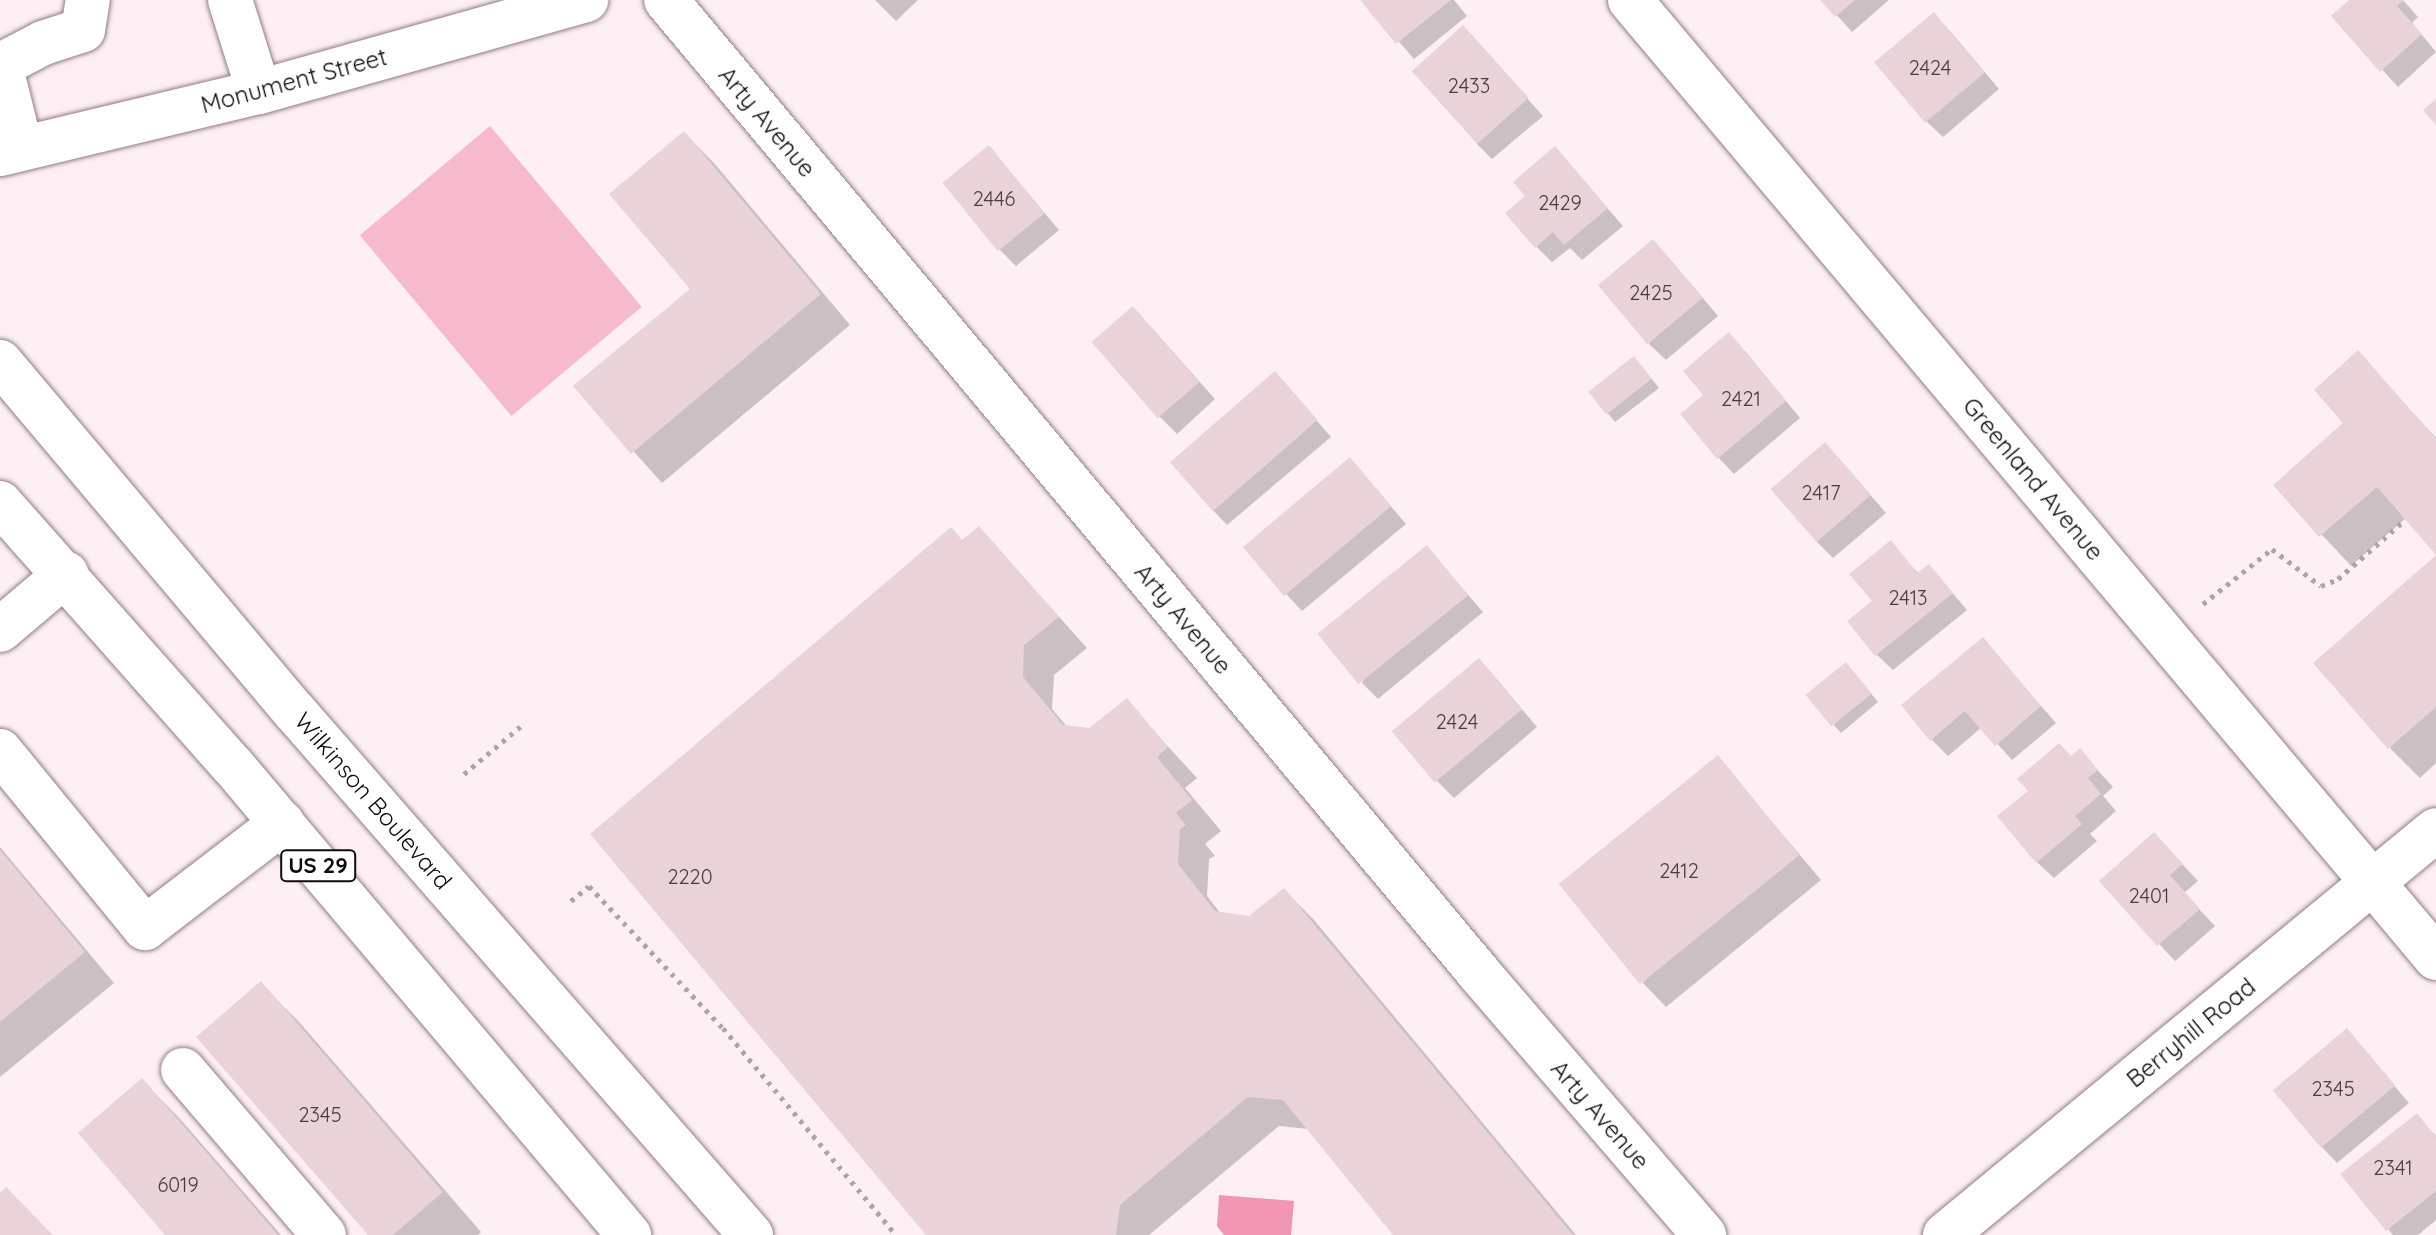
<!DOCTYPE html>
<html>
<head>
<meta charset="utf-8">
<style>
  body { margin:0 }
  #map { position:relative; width:2436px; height:1235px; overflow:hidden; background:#fdeff3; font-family:Quicksand,sans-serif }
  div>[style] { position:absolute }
  .green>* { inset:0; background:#f6bacc; transform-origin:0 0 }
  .water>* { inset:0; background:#f095b2 }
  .shadow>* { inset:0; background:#0003 }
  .building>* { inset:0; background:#ead2d9; transform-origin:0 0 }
  .path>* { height:5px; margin-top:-2.5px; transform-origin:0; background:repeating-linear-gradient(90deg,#afa3a7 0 4px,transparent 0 10px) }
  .roads { filter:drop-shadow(0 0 2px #917c82) drop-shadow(0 0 2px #917c82) }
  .minor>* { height:44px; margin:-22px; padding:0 22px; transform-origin:22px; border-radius:22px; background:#fff }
  .major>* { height:44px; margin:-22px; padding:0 22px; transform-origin:22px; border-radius:22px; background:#fff }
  span { translate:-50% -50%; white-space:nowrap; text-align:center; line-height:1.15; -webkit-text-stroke:7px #fff; paint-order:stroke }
  .number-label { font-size:20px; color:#473c3f }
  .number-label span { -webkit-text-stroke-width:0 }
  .shield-label span { padding:2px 6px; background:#fff; border:2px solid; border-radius:6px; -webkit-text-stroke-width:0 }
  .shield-label { font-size:22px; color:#110a0c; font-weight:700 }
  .street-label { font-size:24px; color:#110a0c }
</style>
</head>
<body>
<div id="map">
  <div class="green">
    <div style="left:490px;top:126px;width:236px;height:170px;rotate:50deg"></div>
  </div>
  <div class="water">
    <div style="clip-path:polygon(1219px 1195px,1294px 1201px,1291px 1235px,1224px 1235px,1217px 1226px)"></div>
  </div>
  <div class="shadow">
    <div style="clip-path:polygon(875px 0,918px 0,896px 21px)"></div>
    <div style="clip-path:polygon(1363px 0,1454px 0,1467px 16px,1414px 59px)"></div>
    <div style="clip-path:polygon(1823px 0,1889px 0,1852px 32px)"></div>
    <div style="clip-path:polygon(2352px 0,2403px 0,2418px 17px,2412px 23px,2436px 52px,2398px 87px,2334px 16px)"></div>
    <div style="clip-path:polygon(1950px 31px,1999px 89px,1943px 137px,1926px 121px)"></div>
    <div style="clip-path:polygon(1479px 44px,1543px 116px,1492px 159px,1476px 143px)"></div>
    <div style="clip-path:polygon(684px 133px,714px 163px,850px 325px,662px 483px,576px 387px,692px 289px)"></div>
    <div style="clip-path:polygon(989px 147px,1059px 230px,1016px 266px,1000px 250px)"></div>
    <div style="clip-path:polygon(1555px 149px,1623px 226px,1582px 260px,1570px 248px,1552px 262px,1536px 246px,1528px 197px)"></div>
    <div style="clip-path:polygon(1669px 258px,1718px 316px,1666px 360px,1649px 344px)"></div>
    <div style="clip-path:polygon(1149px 325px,1215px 399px,1177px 434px,1160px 417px)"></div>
    <div style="clip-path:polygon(1745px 351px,1800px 418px,1734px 474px,1718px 457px,1705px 396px)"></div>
    <div style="clip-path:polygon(2358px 353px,2436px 438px,2436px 552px,2406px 518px,2351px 566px,2276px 485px,2346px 423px)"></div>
    <div style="clip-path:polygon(1641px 366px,1659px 388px,1615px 422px,1590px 392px)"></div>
    <div style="clip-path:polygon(1275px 373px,1331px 437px,1227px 525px,1211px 508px)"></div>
    <div style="clip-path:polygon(1350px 459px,1406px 524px,1302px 611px,1286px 594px)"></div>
    <div style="clip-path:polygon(1841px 461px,1886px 513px,1833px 558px,1817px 542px)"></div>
    <div style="clip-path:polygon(979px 528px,1087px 648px,1054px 675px,1052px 709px,1068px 728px,1090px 730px,1126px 701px,1197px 778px,1185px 788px,1221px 831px,1205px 844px,1215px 856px,1209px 859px,1207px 896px,1221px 914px,1250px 918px,1284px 890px,1314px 920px,1576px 1235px,1396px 1235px,1309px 1129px,1279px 1126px,1149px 1235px,928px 1235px,963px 542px)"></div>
    <div style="clip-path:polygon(1890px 543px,1919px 574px,1929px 566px,1967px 610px,1893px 670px,1876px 654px,1874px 601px)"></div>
    <div style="clip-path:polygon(1427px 548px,1483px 612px,1378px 699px,1362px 683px)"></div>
    <div style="clip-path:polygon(2436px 557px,2436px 763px,2420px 778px,2390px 748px)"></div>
    <div style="clip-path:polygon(1983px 640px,2056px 723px,2012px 760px,1982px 727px,1948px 756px,1931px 739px)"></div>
    <div style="clip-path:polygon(1854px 673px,1878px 702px,1841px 733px,1834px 725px)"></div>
    <div style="clip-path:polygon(1495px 677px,1537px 727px,1454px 798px,1437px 781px)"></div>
    <div style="clip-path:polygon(2080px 751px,2113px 787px,2103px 796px,2116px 811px,2090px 834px,2097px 841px,2054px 878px,2037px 862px,2072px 758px)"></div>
    <div style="clip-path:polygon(1718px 758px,1821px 880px,1666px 1007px,1643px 983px)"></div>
    <div style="clip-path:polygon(0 847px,114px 983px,0 1077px)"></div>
    <div style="clip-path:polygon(2170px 851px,2198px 881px,2184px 893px,2215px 926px,2175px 961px,2101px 882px)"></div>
    <div style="clip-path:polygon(261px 984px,300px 1023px,481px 1232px,478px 1235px,370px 1235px)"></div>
    <div style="clip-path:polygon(2347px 1031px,2409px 1103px,2337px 1163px,2321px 1146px)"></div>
    <div style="clip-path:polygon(142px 1080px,181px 1120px,281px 1235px,168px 1235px)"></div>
    <div style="clip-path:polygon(2416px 1115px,2436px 1136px,2436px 1220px,2418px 1235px,2393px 1235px,2343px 1175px)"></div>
  </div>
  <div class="building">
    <div style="clip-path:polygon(1360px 0,1451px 0,1396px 44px)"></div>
    <div style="clip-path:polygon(1820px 0,1855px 0,1835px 17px)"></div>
    <div style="clip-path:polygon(2349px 0,2404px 0,2397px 6px,2422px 34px,2380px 72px,2331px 16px)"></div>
    <div style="left:1934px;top:12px;width:79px;height:78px;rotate:50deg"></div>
    <div style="left:1463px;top:25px;width:98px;height:69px;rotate:48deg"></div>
    <div style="clip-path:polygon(2436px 99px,2436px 125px,2423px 110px)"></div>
    <div style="clip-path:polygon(684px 131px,821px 294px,631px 454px,573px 386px,690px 289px,609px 194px)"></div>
    <div style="left:989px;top:145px;width:88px;height:60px;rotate:51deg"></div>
    <div style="clip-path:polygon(1555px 146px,1608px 208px,1564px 245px,1553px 232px,1535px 248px,1505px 213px,1525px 196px,1513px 182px)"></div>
    <div style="left:1653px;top:239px;width:77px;height:72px;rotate:50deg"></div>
    <div style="left:1133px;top:306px;width:101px;height:55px;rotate:49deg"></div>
    <div style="clip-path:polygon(1729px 332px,1786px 401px,1717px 459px,1680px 414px,1703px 395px,1683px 371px)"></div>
    <div style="clip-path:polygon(2358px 350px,2436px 439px,2436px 707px,2388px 749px,2313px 663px,2436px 555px,2377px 487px,2319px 537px,2273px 485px,2343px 423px,2314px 390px)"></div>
    <div style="left:1634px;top:356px;width:29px;height:58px;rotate:52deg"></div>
    <div style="left:1275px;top:371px;width:65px;height:139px;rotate:49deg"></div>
    <div style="left:1825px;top:442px;width:70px;height:72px;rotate:49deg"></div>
    <div style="left:1350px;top:457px;width:64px;height:140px;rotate:50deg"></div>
    <div style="clip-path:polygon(979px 526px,1059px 617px,1024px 645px,1023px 677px,1063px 725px,1089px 728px,1127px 698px,1168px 747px,1157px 757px,1192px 800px,1176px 813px,1186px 825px,1180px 829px,1178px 864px,1215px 911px,1249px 916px,1284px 888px,1573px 1235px,1393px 1235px,1283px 1100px,1248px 1097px,1120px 1205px,1116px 1235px,926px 1235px,590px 834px,951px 527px,962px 540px)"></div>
    <div style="clip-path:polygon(1891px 540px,1917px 573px,1929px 564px,1953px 593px,1875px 656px,1847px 621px,1872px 601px,1849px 574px)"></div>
    <div style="left:1427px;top:545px;width:65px;height:141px;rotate:51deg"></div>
    <div style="clip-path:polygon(1983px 637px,2041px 706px,1995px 746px,1965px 711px,1930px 741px,1901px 705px)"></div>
    <div style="left:1479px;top:658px;width:67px;height:114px;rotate:50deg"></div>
    <div style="left:1846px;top:662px;width:41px;height:52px;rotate:51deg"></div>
    <div style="clip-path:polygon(2059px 743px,2071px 756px,2080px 748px,2098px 770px,2088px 778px,2101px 794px,2075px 816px,2082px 824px,2036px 863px,1997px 816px,2028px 791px,2017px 779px)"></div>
    <div style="left:1718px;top:755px;width:129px;height:205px;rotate:51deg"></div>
    <div style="clip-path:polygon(2154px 832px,2183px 864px,2170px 875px,2200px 909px,2157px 946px,2099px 881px)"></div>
    <div style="clip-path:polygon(0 850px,85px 952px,0 1022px)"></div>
    <div style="clip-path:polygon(261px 981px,443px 1192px,393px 1235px,368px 1235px,196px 1037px)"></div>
    <div style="left:2347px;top:1028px;width:75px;height:97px;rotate:50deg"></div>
    <div style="clip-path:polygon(142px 1078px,278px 1235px,165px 1235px,78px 1133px)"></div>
    <div style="clip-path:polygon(2417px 1113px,2436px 1137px,2436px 1191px,2386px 1231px,2340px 1174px)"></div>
    <div style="clip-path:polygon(6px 1187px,53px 1235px,0 1235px,0 1193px)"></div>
  </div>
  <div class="path">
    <div style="left:2203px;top:604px;width:88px;rotate:-38.6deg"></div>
    <div style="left:2272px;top:549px;width:61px;rotate:37.1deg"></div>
    <div style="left:2321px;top:586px;width:18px;rotate:-22deg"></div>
    <div style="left:2338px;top:579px;width:89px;rotate:-41.4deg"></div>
    <div style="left:464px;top:774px;width:75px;rotate:-40.1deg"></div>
    <div style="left:571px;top:901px;width:23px;rotate:-40deg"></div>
    <div style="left:589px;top:886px;width:195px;rotate:46.7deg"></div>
    <div style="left:723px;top:1028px;width:270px;rotate:50.1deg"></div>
  </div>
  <div class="roads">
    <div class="minor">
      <div style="left:230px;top:0;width:96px;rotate:72.5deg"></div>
      <div style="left:666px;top:0;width:1267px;rotate:50.12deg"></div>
      <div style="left:1478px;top:972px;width:347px;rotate:49.3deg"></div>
      <div style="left:1630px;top:0;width:1252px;rotate:49.92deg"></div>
      <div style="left:0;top:64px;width:87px;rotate:76deg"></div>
      <div style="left:1px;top:65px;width:47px;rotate:-27.6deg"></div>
      <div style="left:43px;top:43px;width:42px;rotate:-18deg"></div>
      <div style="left:83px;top:30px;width:30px;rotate:-81deg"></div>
      <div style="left:0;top:154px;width:266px;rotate:-13.5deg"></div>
      <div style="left:259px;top:92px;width:340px;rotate:-15.7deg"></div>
      <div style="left:0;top:630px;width:87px;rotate:-40.3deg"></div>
      <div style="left:0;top:751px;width:229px;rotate:50.7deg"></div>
      <div style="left:145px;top:928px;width:173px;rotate:-37.5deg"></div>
      <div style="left:183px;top:1070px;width:217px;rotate:49.5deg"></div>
      <div style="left:1945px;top:1235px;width:636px;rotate:-39.52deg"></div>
    </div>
    <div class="major">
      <div style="left:0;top:362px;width:458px;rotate:49.9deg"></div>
      <div style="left:295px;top:712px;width:694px;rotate:48.92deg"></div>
      <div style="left:0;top:503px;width:351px;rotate:48.5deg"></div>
      <div style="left:233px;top:766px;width:614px;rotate:49.82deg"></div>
    </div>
  </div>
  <div class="number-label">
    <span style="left:1930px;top:67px">2424</span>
    <span style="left:1469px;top:85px">2433</span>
    <span style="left:994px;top:198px">2446</span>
    <span style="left:1560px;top:202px">2429</span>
    <span style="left:1651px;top:292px">2425</span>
    <span style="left:1741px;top:398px">2421</span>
    <span style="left:1821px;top:492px">2417</span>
    <span style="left:1908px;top:597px">2413</span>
    <span style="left:1457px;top:721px">2424</span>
    <span style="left:1679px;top:870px">2412</span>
    <span style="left:690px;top:876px">2220</span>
    <span style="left:2149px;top:895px">2401</span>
    <span style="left:2333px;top:1088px">2345</span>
    <span style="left:320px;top:1114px">2345</span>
    <span style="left:2393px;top:1167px">2341</span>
    <span style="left:178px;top:1184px">6019</span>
  </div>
  <div class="shield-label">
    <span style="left:318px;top:866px">US 29</span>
  </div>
  <div class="street-label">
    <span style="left:294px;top:81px;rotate:-15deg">Monument Street</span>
    <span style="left:767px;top:122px;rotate:50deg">Arty Avenue</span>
    <span style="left:2033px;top:479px;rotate:50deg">Greenland Avenue</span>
    <span style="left:1183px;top:619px;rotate:50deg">Arty Avenue</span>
    <span style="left:373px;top:801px;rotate:49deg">Wilkinson Boulevard</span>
    <span style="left:2191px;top:1033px;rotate:-39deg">Berryhill Road</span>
    <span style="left:1600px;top:1115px;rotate:49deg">Arty Avenue</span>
  </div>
</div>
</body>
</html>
